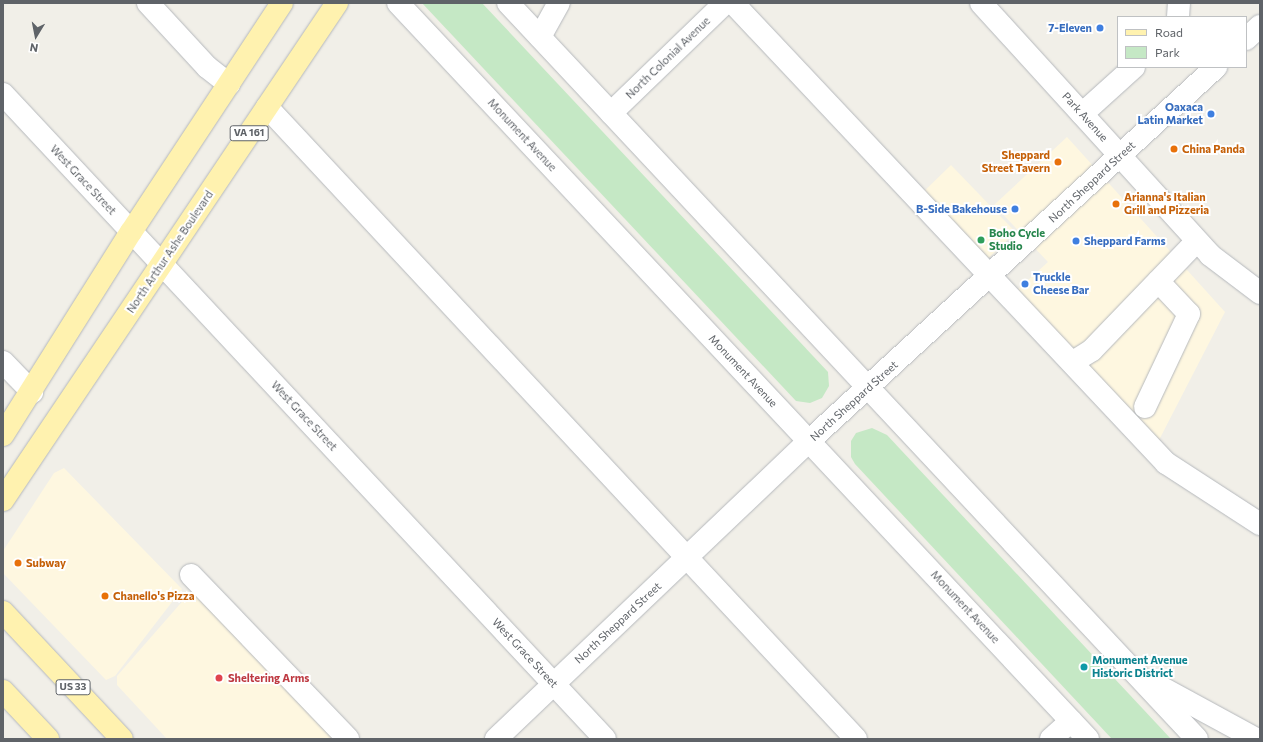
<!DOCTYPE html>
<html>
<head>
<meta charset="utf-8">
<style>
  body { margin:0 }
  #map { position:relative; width:1263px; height:742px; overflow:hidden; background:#f1efe8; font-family:Commissioner,sans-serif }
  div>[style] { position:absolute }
  .commercial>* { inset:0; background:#fef7e0; transform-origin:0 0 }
  .green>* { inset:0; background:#c5e8c5 }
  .roads { filter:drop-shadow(0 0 1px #b5b8bc) drop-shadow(0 0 1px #b5b8bc) }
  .minor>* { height:22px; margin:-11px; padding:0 11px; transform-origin:11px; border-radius:11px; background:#fff }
  .major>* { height:22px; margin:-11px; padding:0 11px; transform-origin:11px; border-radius:11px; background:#fff2af }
  .dots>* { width:11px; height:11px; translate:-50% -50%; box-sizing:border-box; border:2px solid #fff; border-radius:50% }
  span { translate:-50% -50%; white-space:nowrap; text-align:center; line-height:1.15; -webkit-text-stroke:4px #fff; paint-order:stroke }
  .shield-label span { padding:1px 3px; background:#fff; border:1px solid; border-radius:3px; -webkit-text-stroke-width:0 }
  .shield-label { font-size:10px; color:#5f6368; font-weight:700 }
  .shop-label { font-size:11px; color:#366cbe; font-weight:700 }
  .right { translate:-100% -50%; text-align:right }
  .left { translate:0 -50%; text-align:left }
  .street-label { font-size:11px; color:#5f6368 }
  .food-label { font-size:11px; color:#c56008; font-weight:700 }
  .leisure-label { font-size:11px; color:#27864d; font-weight:700 }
  .culture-label { font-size:11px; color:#0d838f; font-weight:700 }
  .health-label { font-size:11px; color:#be3a42; font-weight:700 }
  .frame { position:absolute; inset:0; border:4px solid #5f6368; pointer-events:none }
  .legend { position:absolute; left:1117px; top:16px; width:130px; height:52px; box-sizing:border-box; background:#fff; border:1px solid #bfc1c3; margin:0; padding:5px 7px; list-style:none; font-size:12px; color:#5f6368 }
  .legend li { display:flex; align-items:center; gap:8px; height:20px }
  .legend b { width:20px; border:1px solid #bfc1c3 }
  .north { position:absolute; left:16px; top:16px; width:40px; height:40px; -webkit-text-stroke:3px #fff; paint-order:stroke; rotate:190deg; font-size:11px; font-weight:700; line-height:16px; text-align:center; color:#5f6368 }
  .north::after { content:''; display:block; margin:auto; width:14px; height:18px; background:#5f6368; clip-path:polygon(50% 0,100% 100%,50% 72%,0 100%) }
</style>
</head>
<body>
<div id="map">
  <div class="commercial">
    <div style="clip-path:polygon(1067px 137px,1225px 312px,1158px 442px,1015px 292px,1048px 262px,994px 205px)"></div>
    <div style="left:951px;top:165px;width:93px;height:38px;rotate:46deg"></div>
    <div style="clip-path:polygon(64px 468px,182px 589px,115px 676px,106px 680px,3px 573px,3px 551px,54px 473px)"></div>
    <div style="clip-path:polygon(194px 588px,338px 739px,167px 739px,117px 685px,117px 676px)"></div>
  </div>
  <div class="green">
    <div style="clip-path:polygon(422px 3px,482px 3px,828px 372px,829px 386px,822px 398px,810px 403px,796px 401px)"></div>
    <div style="clip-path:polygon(872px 428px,887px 435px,1171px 739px,1112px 739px,855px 464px,851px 457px,851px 441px,856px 433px)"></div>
  </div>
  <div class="roads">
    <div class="minor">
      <div style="left:148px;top:3px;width:87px;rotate:47.3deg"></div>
      <div style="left:207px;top:67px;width:28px;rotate:38deg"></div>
      <div style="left:398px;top:3px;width:1009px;rotate:46.85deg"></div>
      <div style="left:508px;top:3px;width:1008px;rotate:46.89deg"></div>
      <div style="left:733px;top:3px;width:632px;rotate:46.73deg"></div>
      <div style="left:1166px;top:463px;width:112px;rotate:33deg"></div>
      <div style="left:981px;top:3px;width:341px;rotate:47.7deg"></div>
      <div style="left:1210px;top:255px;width:63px;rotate:37.2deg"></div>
      <div style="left:1178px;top:17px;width:14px;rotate:-86deg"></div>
      <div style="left:540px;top:37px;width:39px;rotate:-61deg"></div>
      <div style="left:1246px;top:39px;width:19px;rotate:-43deg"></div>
      <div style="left:3px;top:94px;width:882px;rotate:46.97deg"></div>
      <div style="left:267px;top:107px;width:864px;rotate:47.02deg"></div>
      <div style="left:611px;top:113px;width:158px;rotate:-44deg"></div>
      <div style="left:1082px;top:114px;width:70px;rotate:-42.1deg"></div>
      <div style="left:3px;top:362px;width:42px;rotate:46deg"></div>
      <div style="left:1073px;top:362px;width:22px;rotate:-32deg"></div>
      <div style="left:1092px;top:350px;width:151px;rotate:-46.1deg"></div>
      <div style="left:1145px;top:407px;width:103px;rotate:-64.7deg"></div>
      <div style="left:1189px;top:314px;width:45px;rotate:-133.2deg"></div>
      <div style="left:191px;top:575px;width:227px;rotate:46.2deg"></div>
      <div style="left:1153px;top:683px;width:117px;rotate:28.5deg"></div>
      <div style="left:496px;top:739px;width:432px;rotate:-43.6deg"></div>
      <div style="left:809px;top:441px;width:553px;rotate:-42.58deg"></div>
      <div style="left:1051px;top:739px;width:27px;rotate:-42deg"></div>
    </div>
    <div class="major">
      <div style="left:3px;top:435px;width:240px;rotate:-57.8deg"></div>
      <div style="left:131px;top:232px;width:274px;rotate:-56.6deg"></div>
      <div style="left:3px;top:500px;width:599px;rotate:-56.1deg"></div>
      <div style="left:3px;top:612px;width:174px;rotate:46.9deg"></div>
      <div style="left:3px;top:691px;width:66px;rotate:46.8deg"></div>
    </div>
  </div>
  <div class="dots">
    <div style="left:1100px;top:28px;background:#3f7fe0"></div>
    <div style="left:1211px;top:114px;background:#3f7fe0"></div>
    <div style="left:1174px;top:149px;background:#e8710a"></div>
    <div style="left:1058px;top:162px;background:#e8710a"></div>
    <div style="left:1116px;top:204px;background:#e8710a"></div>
    <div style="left:1015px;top:209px;background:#3f7fe0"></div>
    <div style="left:981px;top:240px;background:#2e9e5b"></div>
    <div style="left:1076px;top:241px;background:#3f7fe0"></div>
    <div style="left:1025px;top:284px;background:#3f7fe0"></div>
    <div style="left:18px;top:563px;background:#e8710a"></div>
    <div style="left:105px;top:596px;background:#e8710a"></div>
    <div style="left:1084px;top:667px;background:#0f9aa8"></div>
    <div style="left:219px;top:678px;background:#e0444e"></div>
  </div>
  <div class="shield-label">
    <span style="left:249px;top:133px">VA 161</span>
    <span style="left:73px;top:687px">US 33</span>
  </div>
  <div class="shop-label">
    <span class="right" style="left:1092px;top:28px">7-Eleven</span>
    <span class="right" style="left:1203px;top:114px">Oaxaca<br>Latin Market</span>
    <span class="right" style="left:1007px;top:209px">B-Side Bakehouse</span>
    <span class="left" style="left:1084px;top:241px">Sheppard Farms</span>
    <span class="left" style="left:1033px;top:284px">Truckle<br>Cheese Bar</span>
  </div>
  <div class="street-label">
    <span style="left:668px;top:58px;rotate:-44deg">North Colonial Avenue</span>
    <span style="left:1085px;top:117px;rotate:48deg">Park Avenue</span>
    <span style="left:522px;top:135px;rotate:47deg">Monument Avenue</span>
    <span style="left:83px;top:180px;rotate:47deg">West Grace Street</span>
    <span style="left:1092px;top:182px;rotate:-43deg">North Sheppard Street</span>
    <span style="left:170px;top:252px;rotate:-56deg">North Arthur Ashe Boulevard</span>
    <span style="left:743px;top:371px;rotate:47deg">Monument Avenue</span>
    <span style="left:854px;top:401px;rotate:-42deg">North Sheppard Street</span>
    <span style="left:304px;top:416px;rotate:47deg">West Grace Street</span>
    <span style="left:965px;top:607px;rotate:47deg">Monument Avenue</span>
    <span style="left:618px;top:623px;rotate:-43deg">North Sheppard Street</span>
    <span style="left:525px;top:653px;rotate:47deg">West Grace Street</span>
  </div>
  <div class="food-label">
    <span class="left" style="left:1182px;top:149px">China Panda</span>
    <span class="right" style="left:1050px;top:162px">Sheppard<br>Street Tavern</span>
    <span class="left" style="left:1124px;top:204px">Arianna's Italian<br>Grill and Pizzeria</span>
    <span class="left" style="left:26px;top:563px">Subway</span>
    <span class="left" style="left:113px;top:596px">Chanello's Pizza</span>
  </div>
  <div class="leisure-label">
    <span class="left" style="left:989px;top:240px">Boho Cycle<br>Studio</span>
  </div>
  <div class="culture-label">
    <span class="left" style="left:1092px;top:667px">Monument Avenue<br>Historic District</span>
  </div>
  <div class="health-label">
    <span class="left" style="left:228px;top:678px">Sheltering Arms</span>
  </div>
  <div class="frame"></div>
  <ul class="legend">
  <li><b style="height:5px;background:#fff2af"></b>Road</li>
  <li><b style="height:11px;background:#c5e8c5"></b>Park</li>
  </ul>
  <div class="north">N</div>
</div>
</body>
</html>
